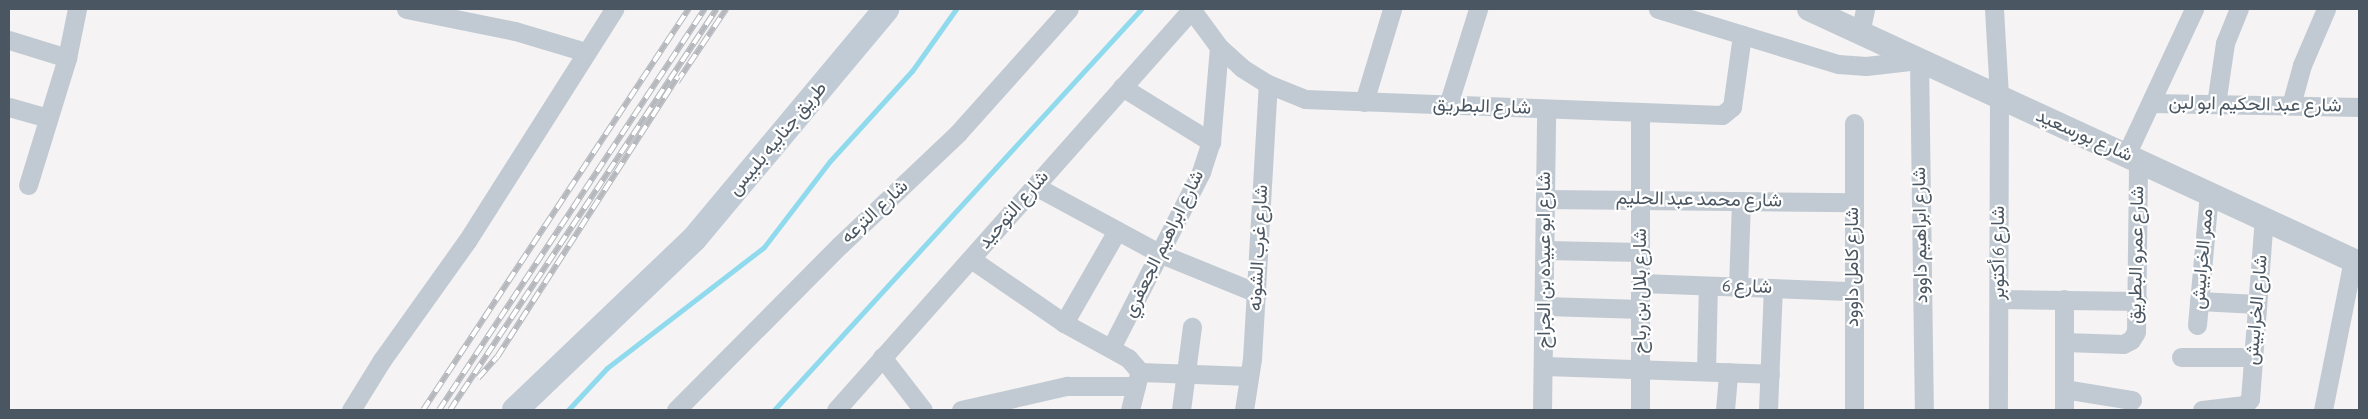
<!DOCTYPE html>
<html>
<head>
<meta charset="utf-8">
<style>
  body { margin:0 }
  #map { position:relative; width:2368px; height:419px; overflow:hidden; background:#f5f3f3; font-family:"Alegreya Sans",Vazirmatn,sans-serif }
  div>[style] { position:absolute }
  .stream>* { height:5px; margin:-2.5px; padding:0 2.5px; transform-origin:2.5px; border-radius:2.5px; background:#90daee }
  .minor>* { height:19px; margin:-9.5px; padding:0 9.5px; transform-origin:9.5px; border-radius:9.5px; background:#c1cad2 }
  .tertiary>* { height:24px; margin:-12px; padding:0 12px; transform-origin:12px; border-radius:12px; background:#c1cad2 }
  .secondary>* { height:26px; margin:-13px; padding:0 13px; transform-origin:13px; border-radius:13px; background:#c1cbd6 }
  .rail>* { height:5.5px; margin-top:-2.75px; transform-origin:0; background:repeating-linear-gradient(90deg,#fff 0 11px,#b5b8bd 0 22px); box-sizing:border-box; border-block:1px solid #b5b8bd }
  span { translate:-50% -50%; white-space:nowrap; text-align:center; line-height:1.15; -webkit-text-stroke:4.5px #fff; paint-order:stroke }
  .street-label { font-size:19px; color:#4a5661 }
  .frame { position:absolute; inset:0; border:10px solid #4a5661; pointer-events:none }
</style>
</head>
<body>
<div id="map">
  <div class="stream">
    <div style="left:568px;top:410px;width:57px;rotate:-47.1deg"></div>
    <div style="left:607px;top:368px;width:198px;rotate:-37.6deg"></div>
    <div style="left:764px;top:247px;width:108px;rotate:-52.5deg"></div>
    <div style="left:830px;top:161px;width:122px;rotate:-47.7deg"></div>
    <div style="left:912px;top:71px;width:76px;rotate:-54.6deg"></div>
    <div style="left:774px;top:410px;width:544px;rotate:-47.53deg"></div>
  </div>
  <div class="minor">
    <div style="left:406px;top:9px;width:111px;rotate:11.4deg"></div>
    <div style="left:515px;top:31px;width:74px;rotate:16.5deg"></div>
    <div style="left:1191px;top:9px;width:47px;rotate:53.6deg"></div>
    <div style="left:1219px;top:47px;width:31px;rotate:42deg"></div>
    <div style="left:1242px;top:68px;width:31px;rotate:32deg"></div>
    <div style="left:1268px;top:84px;width:40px;rotate:22deg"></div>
    <div style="left:1305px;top:99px;width:417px;rotate:2.2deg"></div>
    <div style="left:1722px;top:115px;width:13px;rotate:-39deg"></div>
    <div style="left:1732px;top:107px;width:73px;rotate:-82.1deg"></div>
    <div style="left:1658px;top:9px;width:188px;rotate:17deg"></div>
    <div style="left:1838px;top:64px;width:28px;rotate:4deg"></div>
    <div style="left:1866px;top:66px;width:53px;rotate:-6.5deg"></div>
    <div style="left:1919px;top:60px;width:350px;rotate:89.2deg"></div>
    <div style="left:1994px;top:9px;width:88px;rotate:86.7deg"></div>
    <div style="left:1999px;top:97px;width:313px;rotate:90.2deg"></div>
    <div style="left:1860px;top:33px;width:25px;rotate:-78deg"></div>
    <div style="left:9px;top:40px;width:61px;rotate:17.2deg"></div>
    <div style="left:1122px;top:87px;width:105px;rotate:31.7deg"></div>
    <div style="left:1364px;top:102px;width:97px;rotate:-73.2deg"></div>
    <div style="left:2151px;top:103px;width:208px;rotate:1.1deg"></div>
    <div style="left:2216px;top:104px;width:62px;rotate:-81.6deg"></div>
    <div style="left:2225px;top:43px;width:37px;rotate:-68deg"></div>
    <div style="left:1448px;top:105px;width:101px;rotate:-72.6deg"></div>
    <div style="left:2291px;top:105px;width:41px;rotate:-74.6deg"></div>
    <div style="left:2302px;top:65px;width:61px;rotate:-66.8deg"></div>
    <div style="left:9px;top:107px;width:41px;rotate:15.8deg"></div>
    <div style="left:2126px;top:155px;width:161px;rotate:-65deg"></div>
    <div style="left:28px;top:185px;width:133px;rotate:-72.9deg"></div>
    <div style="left:67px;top:58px;width:50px;rotate:-78.5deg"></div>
    <div style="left:1035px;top:186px;width:143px;rotate:28.4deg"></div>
    <div style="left:1161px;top:254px;width:104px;rotate:22.1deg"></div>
    <div style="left:1545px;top:199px;width:308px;rotate:0.6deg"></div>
    <div style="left:1545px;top:250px;width:96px;rotate:1.2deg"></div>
    <div style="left:971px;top:259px;width:113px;rotate:34.5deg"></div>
    <div style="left:1064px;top:323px;width:73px;rotate:28.7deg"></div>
    <div style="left:1128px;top:358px;width:18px;rotate:49deg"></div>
    <div style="left:1140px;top:372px;width:109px;rotate:2.1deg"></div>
    <div style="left:1641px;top:283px;width:212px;rotate:2.2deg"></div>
    <div style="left:1738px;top:287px;width:86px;rotate:-88deg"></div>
    <div style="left:1999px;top:299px;width:139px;rotate:0.8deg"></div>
    <div style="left:2199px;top:301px;width:58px;rotate:3deg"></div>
    <div style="left:1545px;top:306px;width:96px;rotate:1.8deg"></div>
    <div style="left:1064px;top:323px;width:106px;rotate:-60.1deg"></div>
    <div style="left:2197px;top:325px;width:133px;rotate:-84.8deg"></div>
    <div style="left:2064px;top:342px;width:59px;rotate:1.9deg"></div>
    <div style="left:2123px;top:344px;width:9px;rotate:-27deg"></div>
    <div style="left:2131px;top:340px;width:9px;rotate:-58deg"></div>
    <div style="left:2136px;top:332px;width:172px;rotate:-89.3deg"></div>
    <div style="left:1111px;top:348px;width:198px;rotate:-62.9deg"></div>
    <div style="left:1201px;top:172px;width:32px;rotate:-72deg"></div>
    <div style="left:1211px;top:142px;width:95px;rotate:-85.2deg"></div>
    <div style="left:882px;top:357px;width:67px;rotate:52.3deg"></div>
    <div style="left:2181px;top:357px;width:72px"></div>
    <div style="left:1545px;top:366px;width:225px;rotate:2deg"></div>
    <div style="left:1706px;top:371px;width:85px;rotate:-88.7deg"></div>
    <div style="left:2064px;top:389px;width:69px;rotate:9.2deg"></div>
    <div style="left:351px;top:410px;width:59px;rotate:-58.2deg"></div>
    <div style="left:382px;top:360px;width:146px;rotate:-54.5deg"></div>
    <div style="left:467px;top:241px;width:275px;rotate:-57.6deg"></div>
    <div style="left:676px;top:410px;width:233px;rotate:-45.2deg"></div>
    <div style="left:840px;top:245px;width:163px;rotate:-43.5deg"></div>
    <div style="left:958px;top:133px;width:166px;rotate:-48.2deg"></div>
    <div style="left:836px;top:410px;width:536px;rotate:-48.4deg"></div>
    <div style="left:961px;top:410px;width:109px;rotate:-12.8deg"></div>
    <div style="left:1067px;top:386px;width:69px"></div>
    <div style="left:1130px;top:410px;width:36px;rotate:-76deg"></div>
    <div style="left:1181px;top:410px;width:84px;rotate:-82.5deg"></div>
    <div style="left:1244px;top:410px;width:52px;rotate:-81.1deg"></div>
    <div style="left:1252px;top:359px;width:275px;rotate:-86.7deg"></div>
    <div style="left:1542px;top:410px;width:301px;rotate:-89.2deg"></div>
    <div style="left:1640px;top:410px;width:298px;rotate:-90deg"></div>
    <div style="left:1725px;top:410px;width:38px;rotate:-85deg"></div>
    <div style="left:1768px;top:410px;width:122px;rotate:-87.7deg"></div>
    <div style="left:1854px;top:410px;width:287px;rotate:-90deg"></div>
    <div style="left:2064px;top:410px;width:111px;rotate:-90deg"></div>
    <div style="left:2202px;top:410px;width:43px;rotate:-6.6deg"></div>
    <div style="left:2245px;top:405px;width:8px;rotate:-50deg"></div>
    <div style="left:2250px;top:399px;width:182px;rotate:-85.6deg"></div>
    <div style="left:2323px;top:410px;width:153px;rotate:-78.7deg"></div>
  </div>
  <div class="tertiary">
    <div style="left:1809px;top:9px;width:606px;rotate:24.79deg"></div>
  </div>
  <div class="secondary">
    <div style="left:515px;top:410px;width:248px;rotate:-43.7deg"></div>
    <div style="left:694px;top:239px;width:300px;rotate:-50.1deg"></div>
  </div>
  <div class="rail">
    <div style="left:677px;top:82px;width:88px;rotate:-56.1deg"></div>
    <div style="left:478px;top:378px;width:28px;rotate:-48deg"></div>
    <div style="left:497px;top:357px;width:334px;rotate:-57.2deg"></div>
    <div style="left:423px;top:410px;width:481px;rotate:-56.5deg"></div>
    <div style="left:439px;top:410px;width:481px;rotate:-56.5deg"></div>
    <div style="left:450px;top:410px;width:481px;rotate:-56.4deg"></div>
  </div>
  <div class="street-label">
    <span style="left:2255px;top:105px;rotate:1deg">شارع عبد الحكيم ابو لبن</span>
    <span style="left:1482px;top:107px;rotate:2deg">شارع البطريق</span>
    <span style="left:2084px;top:136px;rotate:24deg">شارع بورسعيد</span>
    <span style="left:778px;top:139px;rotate:-50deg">طريق جنابيه بلبيس</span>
    <span style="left:1699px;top:200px;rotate:1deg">شارع محمد عبد الحليم</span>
    <span style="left:1014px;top:210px;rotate:-49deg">شارع التوحيد</span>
    <span style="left:875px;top:212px;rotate:-43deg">شارع الترعه</span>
    <span style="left:1921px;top:235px;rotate:-91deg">شارع ابراهيم داوود</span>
    <span style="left:1164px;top:244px;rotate:-64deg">شارع ابراهيم الجعفري</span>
    <span style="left:1259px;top:248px;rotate:-87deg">شارع غرب الشونه</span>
    <span style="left:1999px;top:253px;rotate:-90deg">شارع 6 أكتوبر</span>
    <span style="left:2137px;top:255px;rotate:-89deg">شارع عمرو البطريق</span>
    <span style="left:2203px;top:259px;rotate:-85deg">ممر الخرابيش</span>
    <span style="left:1545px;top:260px;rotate:-90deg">شارع ابو عبيده بن الجراح</span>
    <span style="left:1853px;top:267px;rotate:-90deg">شارع كامل داوود</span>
    <span style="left:1747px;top:287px;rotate:2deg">شارع 6</span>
    <span style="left:1641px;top:291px;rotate:-90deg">شارع بلال بن رباح</span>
    <span style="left:2257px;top:310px;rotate:-85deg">شارع الخرابيش</span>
  </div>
  <div class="frame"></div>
</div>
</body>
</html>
